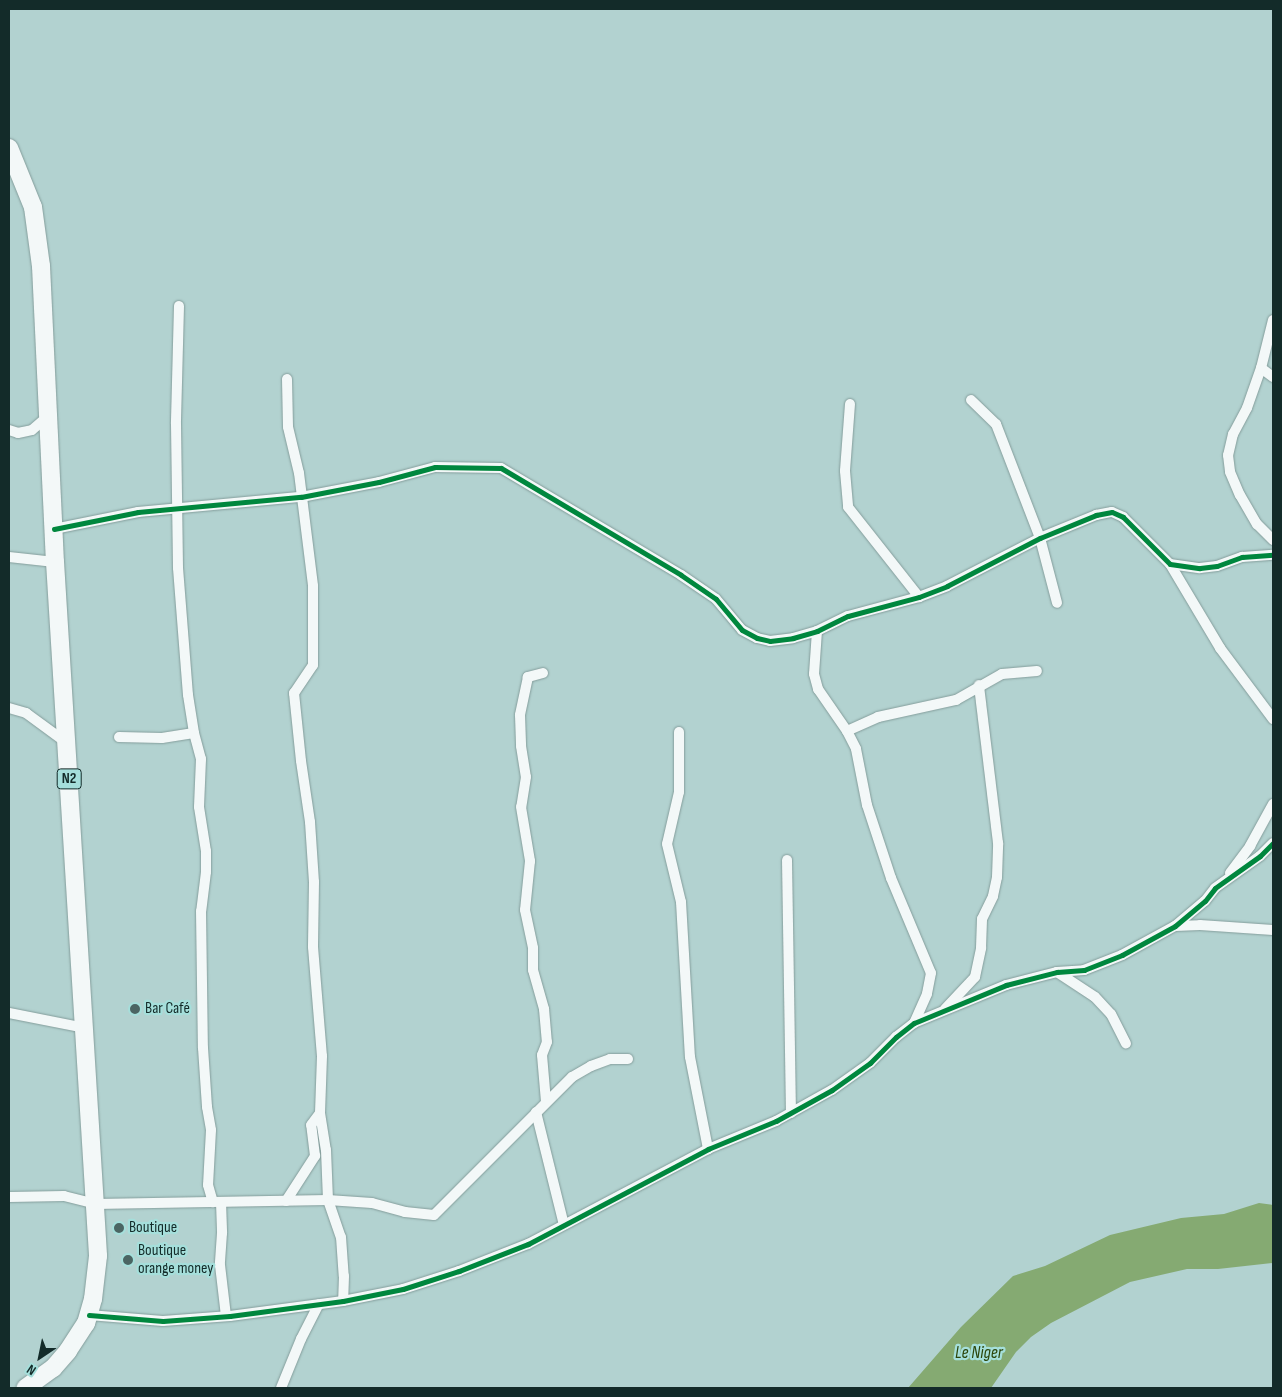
<!DOCTYPE html>
<html>
<head>
<meta charset="utf-8">
<style>
  body { margin:0 }
  #map { position:relative; width:1282px; height:1397px; overflow:hidden; background:#b2d2d0; font-family:"Sofia Sans Condensed",sans-serif }
  div>[style] { position:absolute }
  .water>* { inset:0; background:#85aa72 }
  .roads { filter:drop-shadow(0 0 1px #849d9b) drop-shadow(0 0 1px #849d9b) }
  .minor>* { height:10px; margin:-5px; padding:0 5px; transform-origin:5px; border-radius:5px; background:#f3f8f8 }
  .trunk>* { height:18px; margin:-9px; padding:0 9px; transform-origin:9px; border-radius:9px; background:#f3f8f8 }
  .cycleway>* { height:5px; margin:-2.5px; padding:0 2.5px; transform-origin:2.5px; border-radius:2.5px; background:#00873e }
  .dots>* { width:14px; height:14px; translate:-50% -50%; box-sizing:border-box; border:2px solid #a5dfdb; border-radius:50% }
  span { translate:-50% -50%; white-space:nowrap; text-align:center; line-height:1.15; -webkit-text-stroke:4.5px #a5dfdb; paint-order:stroke }
  .shield-label span { padding:1px 4px; background:#a5dfdb; border:1px solid; border-radius:4px; -webkit-text-stroke-width:0 }
  .shield-label { font-size:15px; color:#132b29; font-weight:700 }
  .poi-label { font-size:16px; color:#132b29 }
  .left { translate:0 -50%; text-align:left }
  .water-label { font-size:18px; color:#2b450a; font-style:italic }
  .frame { position:absolute; inset:0; border:10px solid #132b29; pointer-events:none }
  .north { position:absolute; left:15px; top:1332px; width:50px; height:50px; -webkit-text-stroke:4px #a5dfdb; paint-order:stroke; rotate:214deg; font-size:14px; font-weight:700; line-height:20px; text-align:center; color:#132b29 }
  .north::after { content:''; display:block; margin:auto; width:18px; height:22px; background:#132b29; clip-path:polygon(50% 0,100% 100%,50% 72%,0 100%) }
</style>
</head>
<body>
<div id="map">
  <div class="water">
    <div style="clip-path:polygon(1259px 1203px,1273px 1205px,1273px 1263px,1218px 1269px,1187px 1269px,1130px 1282px,1051px 1323px,1031px 1337px,1016px 1352px,991px 1388px,908px 1388px,961px 1327px,1013px 1276px,1045px 1266px,1110px 1235px,1181px 1218px,1224px 1214px)"></div>
  </div>
  <div class="roads">
    <div class="minor">
      <div style="left:179px;top:306px;width:118px;rotate:91.5deg"></div>
      <div style="left:176px;top:424px;width:144px;rotate:89.2deg"></div>
      <div style="left:178px;top:568px;width:127px;rotate:85.5deg"></div>
      <div style="left:188px;top:695px;width:38px;rotate:81deg"></div>
      <div style="left:194px;top:733px;width:27px;rotate:75deg"></div>
      <div style="left:201px;top:759px;width:48px;rotate:92.4deg"></div>
      <div style="left:199px;top:807px;width:45px;rotate:81deg"></div>
      <div style="left:206px;top:851px;width:21px;rotate:90deg"></div>
      <div style="left:206px;top:872px;width:39px;rotate:97deg"></div>
      <div style="left:201px;top:911px;width:137px;rotate:89.2deg"></div>
      <div style="left:203px;top:1048px;width:59px;rotate:86.1deg"></div>
      <div style="left:207px;top:1107px;width:23px;rotate:80deg"></div>
      <div style="left:211px;top:1130px;width:55px;rotate:93.1deg"></div>
      <div style="left:208px;top:1185px;width:18px;rotate:74deg"></div>
      <div style="left:1273px;top:320px;width:49px;rotate:104deg"></div>
      <div style="left:1261px;top:368px;width:42px;rotate:109.3deg"></div>
      <div style="left:1247px;top:408px;width:30px;rotate:118deg"></div>
      <div style="left:1233px;top:434px;width:22px;rotate:103deg"></div>
      <div style="left:1228px;top:455px;width:17px;rotate:83deg"></div>
      <div style="left:1230px;top:472px;width:25px;rotate:67deg"></div>
      <div style="left:1240px;top:495px;width:34px;rotate:60deg"></div>
      <div style="left:1257px;top:524px;width:23px;rotate:45deg"></div>
      <div style="left:1261px;top:368px;width:15px;rotate:37deg"></div>
      <div style="left:287px;top:379px;width:48px;rotate:88.8deg"></div>
      <div style="left:288px;top:427px;width:47px;rotate:76.6deg"></div>
      <div style="left:299px;top:473px;width:114px;rotate:82.9deg"></div>
      <div style="left:313px;top:586px;width:79px;rotate:90deg"></div>
      <div style="left:313px;top:665px;width:34px;rotate:124deg"></div>
      <div style="left:294px;top:693px;width:68px;rotate:84.1deg"></div>
      <div style="left:301px;top:761px;width:62px;rotate:81.6deg"></div>
      <div style="left:310px;top:822px;width:60px;rotate:86.2deg"></div>
      <div style="left:314px;top:882px;width:65px;rotate:90.9deg"></div>
      <div style="left:313px;top:947px;width:109px;rotate:85.3deg"></div>
      <div style="left:322px;top:1056px;width:57px;rotate:92deg"></div>
      <div style="left:320px;top:1113px;width:37px;rotate:81deg"></div>
      <div style="left:326px;top:1150px;width:50px;rotate:87.7deg"></div>
      <div style="left:328px;top:1200px;width:39px;rotate:71deg"></div>
      <div style="left:341px;top:1237px;width:39px;rotate:86deg"></div>
      <div style="left:344px;top:1276px;width:25px;rotate:92deg"></div>
      <div style="left:971px;top:400px;width:35px;rotate:44deg"></div>
      <div style="left:996px;top:424px;width:122px;rotate:68.9deg"></div>
      <div style="left:1040px;top:538px;width:67px;rotate:75.3deg"></div>
      <div style="left:850px;top:404px;width:67px;rotate:94.3deg"></div>
      <div style="left:845px;top:471px;width:36px;rotate:85deg"></div>
      <div style="left:848px;top:507px;width:115px;rotate:51.7deg"></div>
      <div style="left:9px;top:430px;width:9px;rotate:18deg"></div>
      <div style="left:18px;top:433px;width:14px;rotate:-12deg"></div>
      <div style="left:32px;top:430px;width:21px;rotate:-41deg"></div>
      <div style="left:54px;top:529px;width:86px;rotate:-11.4deg"></div>
      <div style="left:138px;top:512px;width:164px;rotate:-5.3deg"></div>
      <div style="left:301px;top:497px;width:79px;rotate:-10.9deg"></div>
      <div style="left:379px;top:482px;width:58px;rotate:-15deg"></div>
      <div style="left:435px;top:467px;width:66px;rotate:0.9deg"></div>
      <div style="left:501px;top:468px;width:209px;rotate:30.7deg"></div>
      <div style="left:681px;top:575px;width:42px;rotate:34.4deg"></div>
      <div style="left:716px;top:599px;width:40px;rotate:50deg"></div>
      <div style="left:742px;top:630px;width:17px;rotate:28deg"></div>
      <div style="left:757px;top:638px;width:13px;rotate:13deg"></div>
      <div style="left:770px;top:641px;width:23px;rotate:-7deg"></div>
      <div style="left:793px;top:638px;width:25px;rotate:-16deg"></div>
      <div style="left:817px;top:631px;width:34px;rotate:-26deg"></div>
      <div style="left:848px;top:616px;width:73px;rotate:-15deg"></div>
      <div style="left:919px;top:597px;width:30px;rotate:-21deg"></div>
      <div style="left:947px;top:586px;width:105px;rotate:-27.3deg"></div>
      <div style="left:1040px;top:538px;width:61px;rotate:-22.3deg"></div>
      <div style="left:1096px;top:515px;width:16px;rotate:-11deg"></div>
      <div style="left:1112px;top:512px;width:12px;rotate:24deg"></div>
      <div style="left:1123px;top:517px;width:66px;rotate:45deg"></div>
      <div style="left:1170px;top:564px;width:30px;rotate:8deg"></div>
      <div style="left:1200px;top:568px;width:17px;rotate:-7deg"></div>
      <div style="left:1217px;top:566px;width:27px;rotate:-20deg"></div>
      <div style="left:1242px;top:557px;width:31px;rotate:-4deg"></div>
      <div style="left:9px;top:557px;width:46px;rotate:6.2deg"></div>
      <div style="left:1170px;top:564px;width:98px;rotate:59.2deg"></div>
      <div style="left:1220px;top:648px;width:89px;rotate:53.3deg"></div>
      <div style="left:817px;top:631px;width:43px;rotate:94deg"></div>
      <div style="left:814px;top:674px;width:16px;rotate:75deg"></div>
      <div style="left:818px;top:689px;width:51px;rotate:55.4deg"></div>
      <div style="left:847px;top:731px;width:20px;rotate:63deg"></div>
      <div style="left:856px;top:749px;width:57px;rotate:78.9deg"></div>
      <div style="left:867px;top:805px;width:77px;rotate:71.8deg"></div>
      <div style="left:891px;top:878px;width:103px;rotate:67.2deg"></div>
      <div style="left:931px;top:973px;width:21px;rotate:101deg"></div>
      <div style="left:927px;top:994px;width:32px;rotate:114deg"></div>
      <div style="left:543px;top:673px;width:16px;rotate:165deg"></div>
      <div style="left:528px;top:677px;width:39px;rotate:102deg"></div>
      <div style="left:520px;top:715px;width:31px;rotate:88deg"></div>
      <div style="left:521px;top:746px;width:31px;rotate:81deg"></div>
      <div style="left:526px;top:777px;width:30px;rotate:99deg"></div>
      <div style="left:521px;top:807px;width:55px;rotate:80.5deg"></div>
      <div style="left:530px;top:861px;width:49px;rotate:95.8deg"></div>
      <div style="left:525px;top:910px;width:39px;rotate:78deg"></div>
      <div style="left:533px;top:948px;width:22px;rotate:90deg"></div>
      <div style="left:533px;top:970px;width:41px;rotate:74.2deg"></div>
      <div style="left:544px;top:1009px;width:33px;rotate:85deg"></div>
      <div style="left:547px;top:1042px;width:14px;rotate:111deg"></div>
      <div style="left:542px;top:1055px;width:47px;rotate:85.1deg"></div>
      <div style="left:9px;top:708px;width:18px;rotate:16deg"></div>
      <div style="left:26px;top:713px;width:51px;rotate:36.2deg"></div>
      <div style="left:847px;top:731px;width:34px;rotate:-24deg"></div>
      <div style="left:878px;top:717px;width:80px;rotate:-12.3deg"></div>
      <div style="left:956px;top:700px;width:53px;rotate:-29.5deg"></div>
      <div style="left:1002px;top:674px;width:35px;rotate:-5deg"></div>
      <div style="left:679px;top:732px;width:60px;rotate:90deg"></div>
      <div style="left:679px;top:792px;width:53px;rotate:103deg"></div>
      <div style="left:667px;top:844px;width:60px;rotate:76.4deg"></div>
      <div style="left:681px;top:902px;width:155px;rotate:86.7deg"></div>
      <div style="left:690px;top:1057px;width:94px;rotate:78.9deg"></div>
      <div style="left:119px;top:737px;width:43px;rotate:1.3deg"></div>
      <div style="left:162px;top:738px;width:32px;rotate:-9deg"></div>
      <div style="left:787px;top:860px;width:253px;rotate:89.1deg"></div>
      <div style="left:1230px;top:873px;width:34px;rotate:-53deg"></div>
      <div style="left:1250px;top:846px;width:48px;rotate:-61.3deg"></div>
      <div style="left:1175px;top:926px;width:25px;rotate:-2deg"></div>
      <div style="left:1200px;top:925px;width:73px;rotate:3.9deg"></div>
      <div style="left:1057px;top:972px;width:45px;rotate:33.3deg"></div>
      <div style="left:1095px;top:997px;width:23px;rotate:47deg"></div>
      <div style="left:1111px;top:1014px;width:33px;rotate:63deg"></div>
      <div style="left:945px;top:1009px;width:44px;rotate:-46.8deg"></div>
      <div style="left:975px;top:977px;width:30px;rotate:-78deg"></div>
      <div style="left:981px;top:948px;width:29px;rotate:-88deg"></div>
      <div style="left:982px;top:919px;width:25px;rotate:-64deg"></div>
      <div style="left:993px;top:896px;width:19px;rotate:-78deg"></div>
      <div style="left:997px;top:877px;width:34px;rotate:-88deg"></div>
      <div style="left:998px;top:843px;width:159px;rotate:-96.9deg"></div>
      <div style="left:9px;top:1013px;width:77px;rotate:11.2deg"></div>
      <div style="left:536px;top:1112px;width:116px;rotate:76.1deg"></div>
      <div style="left:9px;top:1197px;width:55px;rotate:-1deg"></div>
      <div style="left:64px;top:1196px;width:32px;rotate:14deg"></div>
      <div style="left:95px;top:1204px;width:233px;rotate:-1deg"></div>
      <div style="left:328px;top:1200px;width:44px;rotate:3.9deg"></div>
      <div style="left:372px;top:1203px;width:34px;rotate:15deg"></div>
      <div style="left:405px;top:1212px;width:29px;rotate:6deg"></div>
      <div style="left:434px;top:1215px;width:195px;rotate:-45deg"></div>
      <div style="left:572px;top:1077px;width:22px;rotate:-30deg"></div>
      <div style="left:591px;top:1066px;width:20px;rotate:-20deg"></div>
      <div style="left:610px;top:1059px;width:18px"></div>
      <div style="left:286px;top:1201px;width:54px;rotate:-57.2deg"></div>
      <div style="left:315px;top:1156px;width:31px;rotate:-97deg"></div>
      <div style="left:311px;top:1125px;width:15px;rotate:-53deg"></div>
      <div style="left:221px;top:1202px;width:31px;rotate:88deg"></div>
      <div style="left:222px;top:1233px;width:32px;rotate:94deg"></div>
      <div style="left:220px;top:1265px;width:51px;rotate:83.3deg"></div>
      <div style="left:89px;top:1315px;width:74px;rotate:4.6deg"></div>
      <div style="left:163px;top:1321px;width:67px;rotate:-4.3deg"></div>
      <div style="left:230px;top:1316px;width:114px;rotate:-7.6deg"></div>
      <div style="left:343px;top:1301px;width:61px;rotate:-11.3deg"></div>
      <div style="left:403px;top:1289px;width:59px;rotate:-17.8deg"></div>
      <div style="left:459px;top:1271px;width:74px;rotate:-21.4deg"></div>
      <div style="left:528px;top:1244px;width:204px;rotate:-27.8deg"></div>
      <div style="left:708px;top:1149px;width:74px;rotate:-22.4deg"></div>
      <div style="left:776px;top:1121px;width:64px;rotate:-29deg"></div>
      <div style="left:832px;top:1090px;width:47px;rotate:-35.4deg"></div>
      <div style="left:870px;top:1063px;width:37px;rotate:-45deg"></div>
      <div style="left:896px;top:1037px;width:23px;rotate:-38deg"></div>
      <div style="left:914px;top:1023px;width:100px;rotate:-22.4deg"></div>
      <div style="left:1006px;top:985px;width:53px;rotate:-14.3deg"></div>
      <div style="left:1057px;top:972px;width:27px;rotate:-4deg"></div>
      <div style="left:1084px;top:970px;width:41px;rotate:-21.5deg"></div>
      <div style="left:1122px;top:955px;width:60px;rotate:-28.7deg"></div>
      <div style="left:1175px;top:926px;width:39px;rotate:-40deg"></div>
      <div style="left:1205px;top:901px;width:16px;rotate:-52deg"></div>
      <div style="left:1215px;top:888px;width:55px;rotate:-35.4deg"></div>
      <div style="left:1260px;top:856px;width:18px;rotate:-45deg"></div>
      <div style="left:281px;top:1388px;width:53px;rotate:-67.8deg"></div>
      <div style="left:301px;top:1339px;width:39px;rotate:-63deg"></div>
    </div>
    <div class="trunk">
      <div style="left:9px;top:148px;width:64px;rotate:67.9deg"></div>
      <div style="left:33px;top:207px;width:60px;rotate:82.3deg"></div>
      <div style="left:41px;top:266px;width:296px;rotate:87.3deg"></div>
      <div style="left:55px;top:562px;width:695px;rotate:86.45deg"></div>
      <div style="left:98px;top:1256px;width:43px;rotate:96.6deg"></div>
      <div style="left:93px;top:1299px;width:25px;rotate:106deg"></div>
      <div style="left:86px;top:1323px;width:33px;rotate:123deg"></div>
      <div style="left:68px;top:1351px;width:23px;rotate:131deg"></div>
      <div style="left:53px;top:1368px;width:34px;rotate:144deg"></div>
    </div>
  </div>
  <div class="cycleway">
    <div style="left:54px;top:529px;width:86px;rotate:-11.4deg"></div>
    <div style="left:138px;top:512px;width:164px;rotate:-5.3deg"></div>
    <div style="left:301px;top:497px;width:79px;rotate:-10.9deg"></div>
    <div style="left:379px;top:482px;width:58px;rotate:-15deg"></div>
    <div style="left:435px;top:467px;width:66px;rotate:0.9deg"></div>
    <div style="left:501px;top:468px;width:209px;rotate:30.7deg"></div>
    <div style="left:681px;top:575px;width:42px;rotate:34.4deg"></div>
    <div style="left:716px;top:599px;width:40px;rotate:50deg"></div>
    <div style="left:742px;top:630px;width:17px;rotate:28deg"></div>
    <div style="left:757px;top:638px;width:13px;rotate:13deg"></div>
    <div style="left:770px;top:641px;width:23px;rotate:-7deg"></div>
    <div style="left:793px;top:638px;width:25px;rotate:-16deg"></div>
    <div style="left:817px;top:631px;width:34px;rotate:-26deg"></div>
    <div style="left:848px;top:616px;width:73px;rotate:-15deg"></div>
    <div style="left:919px;top:597px;width:30px;rotate:-21deg"></div>
    <div style="left:947px;top:586px;width:105px;rotate:-27.3deg"></div>
    <div style="left:1040px;top:538px;width:61px;rotate:-22.3deg"></div>
    <div style="left:1096px;top:515px;width:16px;rotate:-11deg"></div>
    <div style="left:1112px;top:512px;width:12px;rotate:24deg"></div>
    <div style="left:1123px;top:517px;width:66px;rotate:45deg"></div>
    <div style="left:1170px;top:564px;width:30px;rotate:8deg"></div>
    <div style="left:1200px;top:568px;width:17px;rotate:-7deg"></div>
    <div style="left:1217px;top:566px;width:27px;rotate:-20deg"></div>
    <div style="left:1242px;top:557px;width:31px;rotate:-4deg"></div>
    <div style="left:89px;top:1315px;width:74px;rotate:4.6deg"></div>
    <div style="left:163px;top:1321px;width:67px;rotate:-4.3deg"></div>
    <div style="left:230px;top:1316px;width:114px;rotate:-7.6deg"></div>
    <div style="left:343px;top:1301px;width:61px;rotate:-11.3deg"></div>
    <div style="left:403px;top:1289px;width:59px;rotate:-17.8deg"></div>
    <div style="left:459px;top:1271px;width:74px;rotate:-21.4deg"></div>
    <div style="left:528px;top:1244px;width:204px;rotate:-27.8deg"></div>
    <div style="left:708px;top:1149px;width:74px;rotate:-22.4deg"></div>
    <div style="left:776px;top:1121px;width:64px;rotate:-29deg"></div>
    <div style="left:832px;top:1090px;width:47px;rotate:-35.4deg"></div>
    <div style="left:870px;top:1063px;width:37px;rotate:-45deg"></div>
    <div style="left:896px;top:1037px;width:23px;rotate:-38deg"></div>
    <div style="left:914px;top:1023px;width:100px;rotate:-22.4deg"></div>
    <div style="left:1006px;top:985px;width:53px;rotate:-14.3deg"></div>
    <div style="left:1057px;top:972px;width:27px;rotate:-4deg"></div>
    <div style="left:1084px;top:970px;width:41px;rotate:-21.5deg"></div>
    <div style="left:1122px;top:955px;width:60px;rotate:-28.7deg"></div>
    <div style="left:1175px;top:926px;width:39px;rotate:-40deg"></div>
    <div style="left:1205px;top:901px;width:16px;rotate:-52deg"></div>
    <div style="left:1215px;top:888px;width:55px;rotate:-35.4deg"></div>
    <div style="left:1260px;top:856px;width:18px;rotate:-45deg"></div>
  </div>
  <div class="dots">
    <div style="left:135px;top:1009px;background:#4b6563"></div>
    <div style="left:119px;top:1228px;background:#4b6563"></div>
    <div style="left:128px;top:1260px;background:#4b6563"></div>
  </div>
  <div class="shield-label">
    <span style="left:69px;top:779px">N2</span>
  </div>
  <div class="poi-label">
    <span class="left" style="left:145px;top:1009px">Bar Café</span>
    <span class="left" style="left:129px;top:1228px">Boutique</span>
    <span class="left" style="left:138px;top:1260px">Boutique<br>orange money</span>
  </div>
  <div class="water-label">
    <span style="left:979px;top:1353px">Le Niger</span>
  </div>
  <div class="frame"></div>
  <div class="north">N</div>
</div>
</body>
</html>
